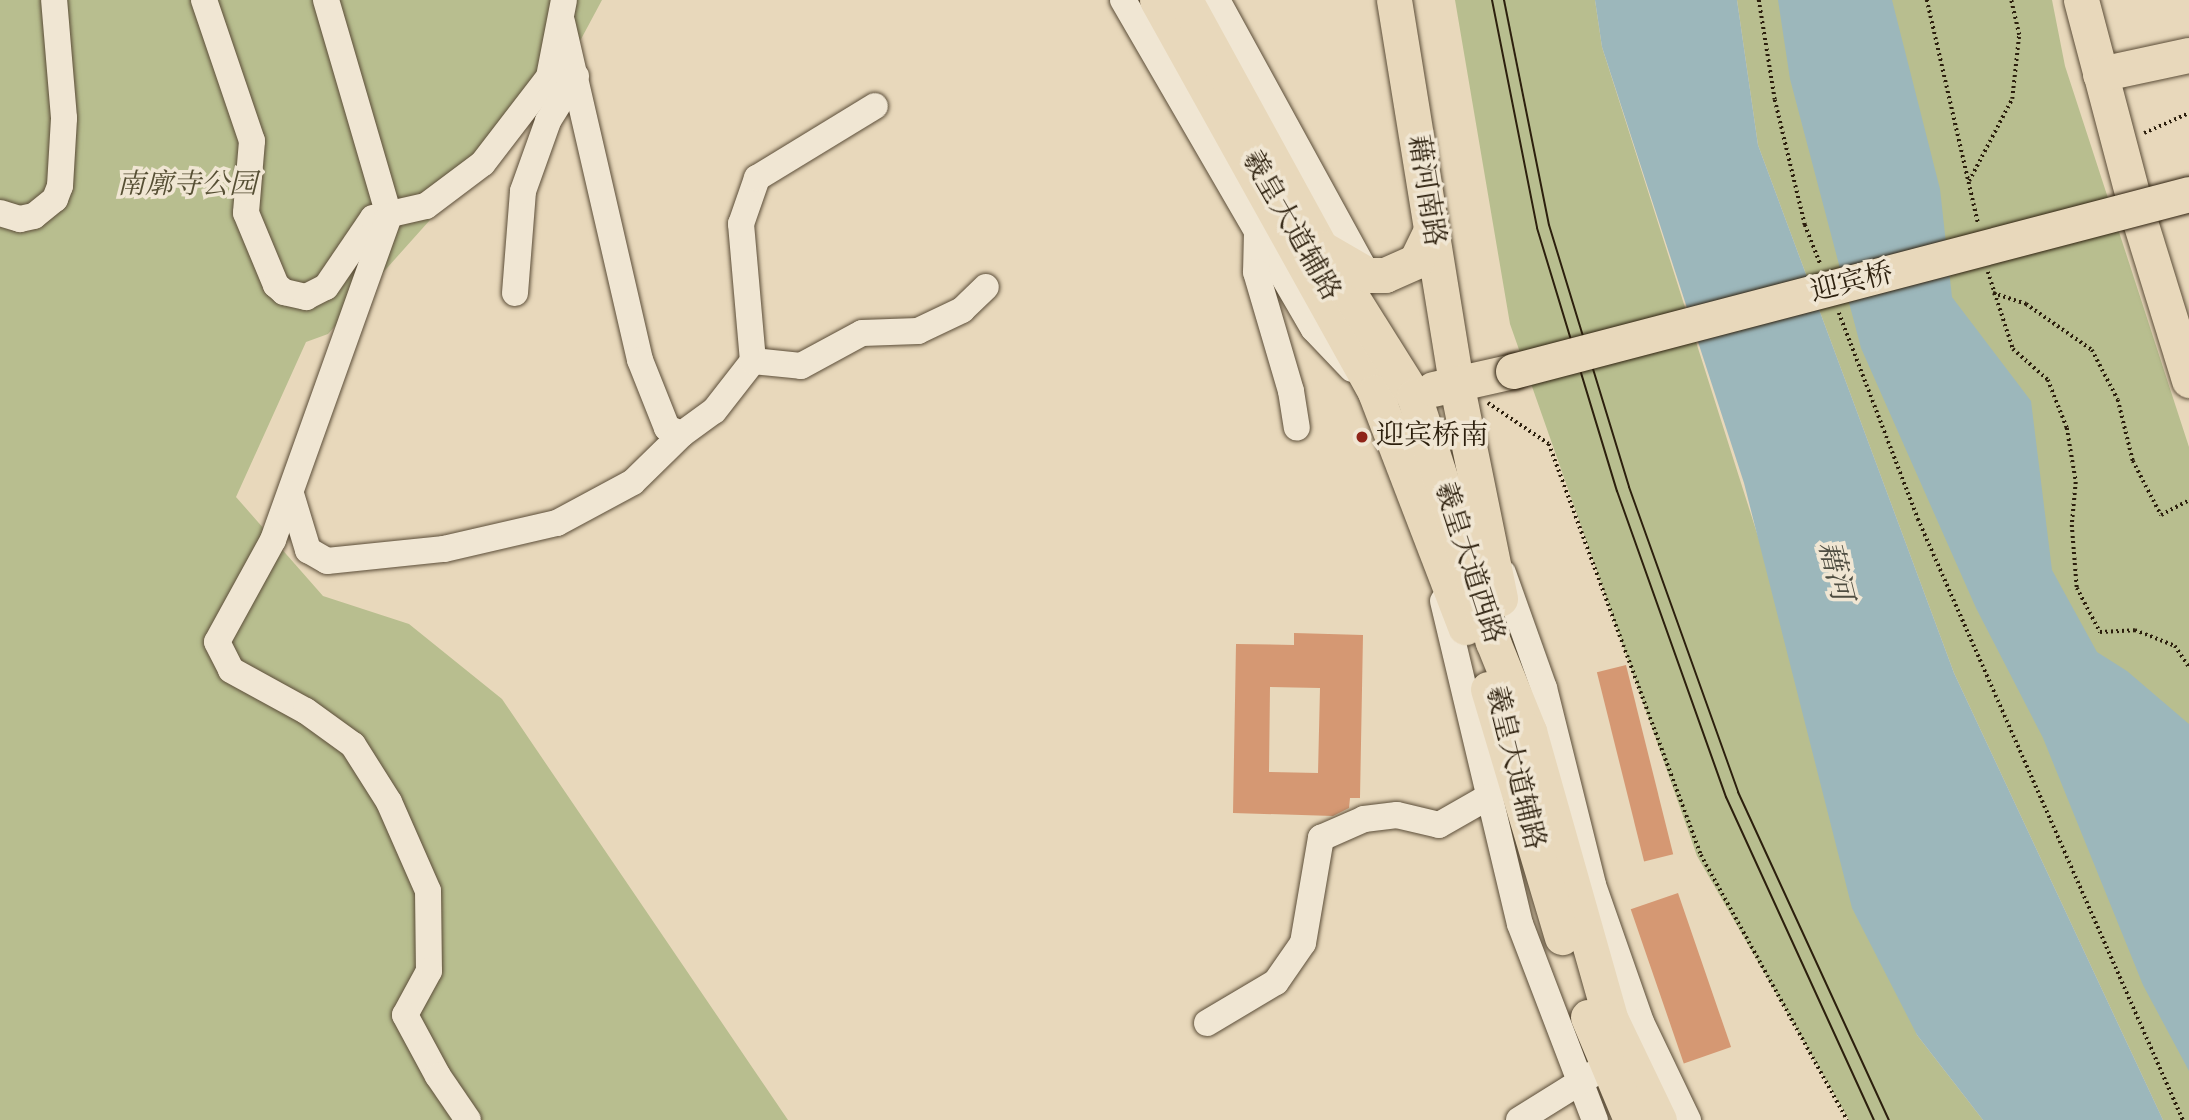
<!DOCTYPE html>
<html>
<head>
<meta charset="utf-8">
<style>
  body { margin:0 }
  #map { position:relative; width:2189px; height:1120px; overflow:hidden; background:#e8d8bb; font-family:Vollkorn,"Noto Serif SC",serif }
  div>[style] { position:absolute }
  .green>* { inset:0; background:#b8be8f }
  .water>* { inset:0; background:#9cb7bb }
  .building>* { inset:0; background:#d59873; transform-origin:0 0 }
  .path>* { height:3.5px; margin-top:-1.75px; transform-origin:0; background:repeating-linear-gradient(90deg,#2c1f0d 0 2px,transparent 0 5.5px) }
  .roads { filter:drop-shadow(0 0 2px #5b4d38) drop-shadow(0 0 2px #5b4d38) }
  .minor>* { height:26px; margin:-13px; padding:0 13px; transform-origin:13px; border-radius:13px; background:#f0e6d3 }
  .major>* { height:35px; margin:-17.5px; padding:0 17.5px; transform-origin:17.5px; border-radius:17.5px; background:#e8d8bb }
  .tram>* { height:2px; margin:-1px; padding:0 1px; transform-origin:1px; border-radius:1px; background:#2c1f0d }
  .bridges { filter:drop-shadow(0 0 2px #2c1f0d) drop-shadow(0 0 2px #2c1f0d) }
  .major-bridge>* { height:35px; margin:-17.5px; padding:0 17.5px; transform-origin:17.5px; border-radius:17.5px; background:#e8d8bb }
  .dots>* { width:19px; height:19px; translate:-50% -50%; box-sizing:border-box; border:4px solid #f0e6d3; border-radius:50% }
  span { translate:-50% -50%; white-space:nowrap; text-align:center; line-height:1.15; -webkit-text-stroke:7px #f0e6d3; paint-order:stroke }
  .park-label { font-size:28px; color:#564f34; font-style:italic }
  .street-label { font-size:28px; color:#2c1f0d }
  .poi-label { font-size:28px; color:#2c1f0d }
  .left { translate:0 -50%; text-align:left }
  .water-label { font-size:30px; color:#4e4d41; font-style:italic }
</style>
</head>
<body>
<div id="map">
  <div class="green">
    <div style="clip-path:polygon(0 0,602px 0,565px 69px,328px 334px,306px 342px,236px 497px,323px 596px,409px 624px,502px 699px,788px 1120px,0 1120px)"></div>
    <div style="clip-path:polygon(1455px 0,1595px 0,1602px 47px,1917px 1035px,1983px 1120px,1849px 1120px,1697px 856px,1510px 324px)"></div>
    <div style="clip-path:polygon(1737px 0,2052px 0,2065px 66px,2189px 447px,2189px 1120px,2163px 1120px,1954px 673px,1758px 145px)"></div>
  </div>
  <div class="water">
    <div style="clip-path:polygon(1595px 0,1737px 0,1758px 145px,1954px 673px,2163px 1120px,1983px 1120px,1917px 1035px,1852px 908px,1744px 483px,1602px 47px)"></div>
    <div style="clip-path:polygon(1778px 0,1892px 0,1940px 189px,1952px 297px,2031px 401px,2052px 570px,2097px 652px,2127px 671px,2189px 724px,2189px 1071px,2143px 985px,2043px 738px,1976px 608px,1861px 348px,1790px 79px)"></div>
  </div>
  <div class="building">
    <div style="clip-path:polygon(evenodd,1294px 633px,1363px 635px,1360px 798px,1350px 798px,1349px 808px,1333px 816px,1233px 813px,1236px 644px,1294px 645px,1294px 633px,1270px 687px,1320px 688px,1318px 773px,1269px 772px,1270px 687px)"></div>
    <div style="left:1626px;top:665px;width:195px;height:30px;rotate:76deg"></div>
    <div style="left:1678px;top:893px;width:163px;height:50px;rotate:71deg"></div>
  </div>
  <div class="path">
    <div style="left:1759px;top:0;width:101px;rotate:80.9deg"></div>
    <div style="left:1775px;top:100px;width:129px;rotate:76.5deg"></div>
    <div style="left:1805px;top:225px;width:41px;rotate:68.5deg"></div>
    <div style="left:1927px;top:0;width:229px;rotate:77.1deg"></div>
    <div style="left:2144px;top:133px;width:49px;rotate:-24deg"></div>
    <div style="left:1969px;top:181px;width:93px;rotate:-62.3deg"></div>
    <div style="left:2012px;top:99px;width:64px;rotate:-83.8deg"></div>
    <div style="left:2019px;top:35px;width:36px;rotate:-103deg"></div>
    <div style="left:1988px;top:272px;width:81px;rotate:72deg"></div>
    <div style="left:2013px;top:349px;width:47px;rotate:41.5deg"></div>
    <div style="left:2048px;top:380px;width:52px;rotate:68.4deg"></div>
    <div style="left:2067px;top:428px;width:55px;rotate:80.5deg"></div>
    <div style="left:2076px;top:482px;width:43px;rotate:95.3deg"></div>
    <div style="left:2072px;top:525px;width:63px;rotate:85.5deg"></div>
    <div style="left:2077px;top:588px;width:50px;rotate:62.4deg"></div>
    <div style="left:2100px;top:632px;width:35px;rotate:-3deg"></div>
    <div style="left:2135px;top:630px;width:43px;rotate:21.8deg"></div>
    <div style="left:2175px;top:646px;width:25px;rotate:56deg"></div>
    <div style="left:1993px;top:293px;width:35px;rotate:18deg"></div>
    <div style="left:2026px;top:304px;width:80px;rotate:34.9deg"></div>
    <div style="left:2092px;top:350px;width:56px;rotate:62.5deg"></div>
    <div style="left:2118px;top:400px;width:63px;rotate:76.2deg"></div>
    <div style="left:2133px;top:461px;width:61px;rotate:62.6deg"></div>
    <div style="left:2161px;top:515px;width:32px;rotate:-28deg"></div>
    <div style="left:1839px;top:313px;width:221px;rotate:69deg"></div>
    <div style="left:1918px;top:519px;width:657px;rotate:66.21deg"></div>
    <div style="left:1488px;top:403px;width:73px;rotate:33.9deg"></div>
    <div style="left:1549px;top:444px;width:438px;rotate:69.7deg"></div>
    <div style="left:1701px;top:855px;width:303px;rotate:61.1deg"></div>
  </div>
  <div class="roads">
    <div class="minor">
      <div style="left:204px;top:0;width:149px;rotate:71.2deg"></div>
      <div style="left:252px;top:141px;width:72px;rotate:94.8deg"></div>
      <div style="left:246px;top:213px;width:78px;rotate:67.4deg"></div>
      <div style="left:276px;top:285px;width:11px;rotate:41deg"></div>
      <div style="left:284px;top:292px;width:23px;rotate:13deg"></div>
      <div style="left:306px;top:297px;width:22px;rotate:-27deg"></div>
      <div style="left:326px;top:287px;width:83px;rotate:-55.7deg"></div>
      <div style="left:373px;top:218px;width:54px;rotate:-12.8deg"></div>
      <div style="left:426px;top:206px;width:71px;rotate:-37deg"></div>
      <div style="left:483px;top:163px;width:108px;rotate:-52.5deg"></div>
      <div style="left:549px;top:77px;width:78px;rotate:-79deg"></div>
      <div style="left:326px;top:0;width:225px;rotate:73.7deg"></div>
      <div style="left:389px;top:216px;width:344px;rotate:109.7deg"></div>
      <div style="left:273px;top:540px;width:116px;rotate:118.8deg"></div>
      <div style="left:217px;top:642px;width:31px;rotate:63deg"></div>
      <div style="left:231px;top:670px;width:85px;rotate:28.7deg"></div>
      <div style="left:306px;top:711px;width:58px;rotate:35.9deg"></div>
      <div style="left:353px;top:745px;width:67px;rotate:57.7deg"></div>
      <div style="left:389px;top:802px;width:97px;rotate:66.3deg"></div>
      <div style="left:428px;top:891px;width:80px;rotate:89.3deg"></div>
      <div style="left:429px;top:971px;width:50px;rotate:118.6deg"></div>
      <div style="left:405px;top:1015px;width:69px;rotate:61.6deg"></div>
      <div style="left:438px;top:1076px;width:53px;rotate:55.7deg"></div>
      <div style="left:1123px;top:0;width:380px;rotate:59.9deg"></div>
      <div style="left:1314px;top:329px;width:55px;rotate:46.5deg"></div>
      <div style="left:1217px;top:0;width:315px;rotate:61.3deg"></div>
      <div style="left:562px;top:22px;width:347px;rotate:77deg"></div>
      <div style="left:640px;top:360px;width:73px;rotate:68.3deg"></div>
      <div style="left:667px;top:428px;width:16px;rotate:22deg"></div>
      <div style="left:682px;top:434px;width:39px;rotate:-36deg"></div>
      <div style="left:714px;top:411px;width:63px;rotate:-52deg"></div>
      <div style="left:753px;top:361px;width:138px;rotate:-95deg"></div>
      <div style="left:741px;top:224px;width:49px;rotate:-70.8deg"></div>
      <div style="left:757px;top:178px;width:138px;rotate:-31.4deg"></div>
      <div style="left:0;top:213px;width:21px;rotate:17deg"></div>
      <div style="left:20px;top:219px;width:14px;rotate:-12deg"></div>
      <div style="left:34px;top:216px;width:27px;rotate:-39deg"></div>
      <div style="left:55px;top:199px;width:14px;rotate:-69deg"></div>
      <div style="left:60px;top:186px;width:68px;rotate:-86.6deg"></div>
      <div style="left:64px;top:118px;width:118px;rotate:-94.8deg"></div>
      <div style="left:1257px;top:232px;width:40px;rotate:91.4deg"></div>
      <div style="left:1256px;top:272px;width:124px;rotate:73.6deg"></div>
      <div style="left:1291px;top:391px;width:37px;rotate:81deg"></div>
      <div style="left:515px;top:293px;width:102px;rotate:-85.5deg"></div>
      <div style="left:523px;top:191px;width:74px;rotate:-70.3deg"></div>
      <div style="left:548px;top:121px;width:53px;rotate:-58.1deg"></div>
      <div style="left:753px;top:361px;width:48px;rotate:5.9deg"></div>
      <div style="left:801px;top:366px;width:69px;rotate:-28.4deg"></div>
      <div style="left:862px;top:333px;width:56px;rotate:-2deg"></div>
      <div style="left:918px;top:331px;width:49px;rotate:-25.5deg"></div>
      <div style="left:962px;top:310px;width:33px;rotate:-44deg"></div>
      <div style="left:291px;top:494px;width:59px;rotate:73.1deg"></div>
      <div style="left:308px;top:550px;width:22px;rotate:30deg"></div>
      <div style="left:327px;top:561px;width:118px;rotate:-5.9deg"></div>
      <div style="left:444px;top:549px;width:116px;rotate:-13deg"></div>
      <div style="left:557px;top:523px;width:86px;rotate:-28.3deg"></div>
      <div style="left:633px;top:482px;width:69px;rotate:-44.4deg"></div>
      <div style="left:1503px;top:573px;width:122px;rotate:70.4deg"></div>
      <div style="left:1544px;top:688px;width:203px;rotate:76deg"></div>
      <div style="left:1593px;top:885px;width:145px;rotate:70.7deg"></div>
      <div style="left:1641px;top:1022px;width:109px;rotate:64.4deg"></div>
      <div style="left:1443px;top:601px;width:332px;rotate:76.6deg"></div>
      <div style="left:1520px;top:924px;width:210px;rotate:69.1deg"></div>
      <div style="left:1207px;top:1023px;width:80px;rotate:-30.7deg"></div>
      <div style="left:1276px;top:982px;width:47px;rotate:-55.3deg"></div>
      <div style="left:1303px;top:943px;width:107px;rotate:-80.3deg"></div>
      <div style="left:1321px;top:838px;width:47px;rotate:-23.8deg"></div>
      <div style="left:1364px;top:819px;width:33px;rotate:-7deg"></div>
      <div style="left:1397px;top:815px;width:43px;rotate:13.4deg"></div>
      <div style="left:1439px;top:825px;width:56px;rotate:-29.7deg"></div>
      <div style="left:1519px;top:1120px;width:87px;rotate:-31.9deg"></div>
    </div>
    <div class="major">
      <div style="left:1157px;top:0;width:449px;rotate:60.9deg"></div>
      <div style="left:1375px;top:392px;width:252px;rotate:69deg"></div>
      <div style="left:1185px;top:0;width:283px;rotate:61.3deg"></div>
      <div style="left:1321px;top:248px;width:175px;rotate:57.9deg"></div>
      <div style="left:1414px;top:396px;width:258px;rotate:72.2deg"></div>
      <div style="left:1493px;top:642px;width:96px;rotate:68deg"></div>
      <div style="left:1529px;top:731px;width:300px;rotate:74.2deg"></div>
      <div style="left:1611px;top:1020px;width:111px;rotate:64.4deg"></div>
      <div style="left:1394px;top:0;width:387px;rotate:80.8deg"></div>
      <div style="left:1456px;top:382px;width:221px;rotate:78.5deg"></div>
      <div style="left:2081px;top:0;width:219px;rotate:75.2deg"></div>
      <div style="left:2137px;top:212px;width:176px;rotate:72.8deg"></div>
      <div style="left:2100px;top:74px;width:91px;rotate:-12.1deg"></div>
      <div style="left:1325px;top:250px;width:50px;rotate:30.2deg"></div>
      <div style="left:1368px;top:275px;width:17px"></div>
      <div style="left:1385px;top:275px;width:34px;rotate:-24deg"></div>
      <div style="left:1416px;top:261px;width:34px;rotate:-64deg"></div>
      <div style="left:1433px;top:389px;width:82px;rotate:-12.7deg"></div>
      <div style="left:1488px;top:689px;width:259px;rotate:73.4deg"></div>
      <div style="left:1588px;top:1017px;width:112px;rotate:67.3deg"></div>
    </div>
  </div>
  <div class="tram">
    <div style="left:1492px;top:0;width:232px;rotate:78.8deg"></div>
    <div style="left:1537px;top:228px;width:275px;rotate:73.1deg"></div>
    <div style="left:1617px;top:491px;width:325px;rotate:70.4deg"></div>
    <div style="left:1726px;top:797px;width:355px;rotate:65.4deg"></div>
    <div style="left:1504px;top:0;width:229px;rotate:78.7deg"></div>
    <div style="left:1549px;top:225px;width:274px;rotate:73deg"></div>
    <div style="left:1629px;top:487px;width:324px;rotate:70.3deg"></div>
    <div style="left:1738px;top:792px;width:361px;rotate:65.3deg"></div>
  </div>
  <div class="bridges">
    <div class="major-bridge">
      <div style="left:1513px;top:371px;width:699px;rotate:-14.67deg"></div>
    </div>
  </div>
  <div class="dots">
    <div style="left:1362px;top:437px;background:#8f2418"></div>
  </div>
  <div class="park-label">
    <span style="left:187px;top:186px">南廓寺公园</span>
  </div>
  <div class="street-label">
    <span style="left:1425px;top:191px;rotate:81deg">藉河南路</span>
    <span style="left:1290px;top:226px;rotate:60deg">羲皇大道辅路</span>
    <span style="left:1852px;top:284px;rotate:-14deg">迎宾桥</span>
    <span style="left:1468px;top:563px;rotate:72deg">羲皇大道西路</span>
    <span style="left:1514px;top:768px;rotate:76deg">羲皇大道辅路</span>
  </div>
  <div class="poi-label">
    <span class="left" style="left:1376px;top:437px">迎宾桥南</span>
  </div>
  <div class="water-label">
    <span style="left:1834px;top:571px;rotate:76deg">藉河</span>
  </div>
</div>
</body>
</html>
